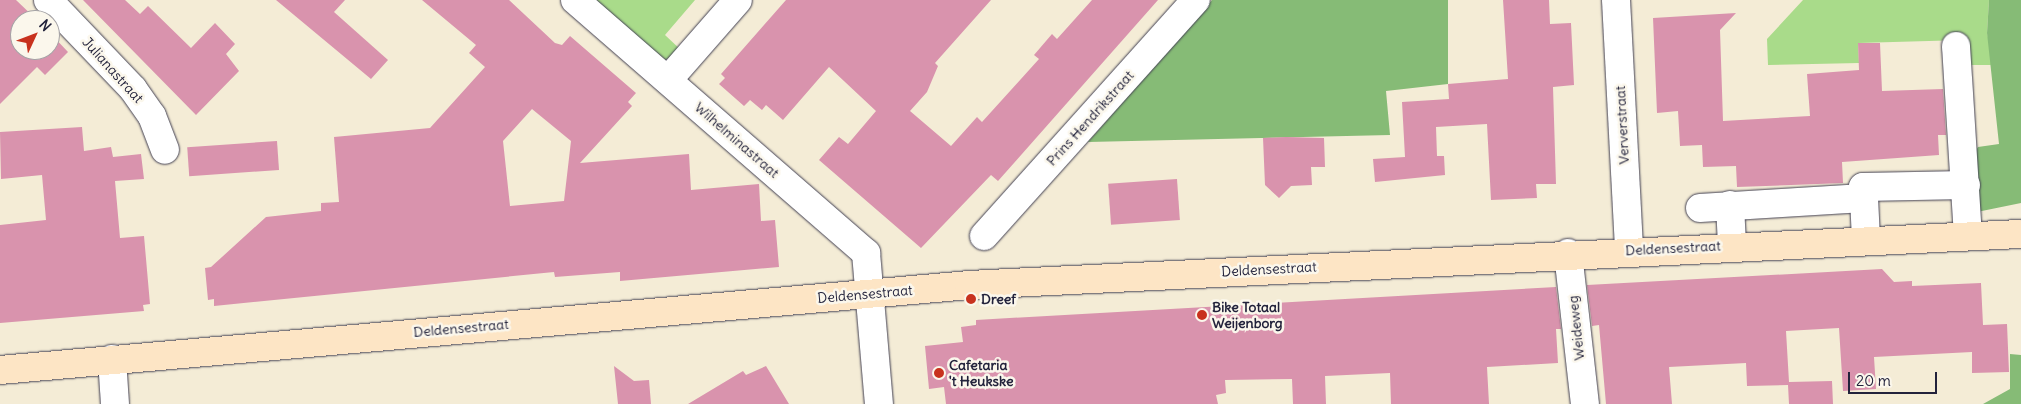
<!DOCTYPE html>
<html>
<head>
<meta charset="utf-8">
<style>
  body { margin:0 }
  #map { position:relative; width:2021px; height:404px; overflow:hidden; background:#f4ecd6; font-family:Delius,sans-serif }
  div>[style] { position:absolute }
  .green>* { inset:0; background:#a9db8a }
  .forest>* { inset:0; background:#86bb76 }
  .building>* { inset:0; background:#d993ad; transform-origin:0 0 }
  .roads { filter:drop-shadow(0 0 1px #424052) drop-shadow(0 0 1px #424052) }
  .street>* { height:28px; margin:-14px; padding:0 14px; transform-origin:14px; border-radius:14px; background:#fff }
  .secondary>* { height:28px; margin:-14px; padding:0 14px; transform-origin:14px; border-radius:14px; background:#fde5c5 }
  .dots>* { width:14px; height:14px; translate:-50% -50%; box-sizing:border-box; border:2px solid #fbf7ec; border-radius:50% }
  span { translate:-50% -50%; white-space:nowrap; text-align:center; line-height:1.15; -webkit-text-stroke:5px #fbf7ec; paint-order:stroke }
  .street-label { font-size:14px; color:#22223b }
  .poi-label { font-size:14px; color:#22223b; font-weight:700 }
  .left { translate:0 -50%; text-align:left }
  .north { position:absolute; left:10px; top:10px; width:50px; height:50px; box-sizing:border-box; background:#fbf7ec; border:1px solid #a4a2a5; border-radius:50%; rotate:47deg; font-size:14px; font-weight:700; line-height:20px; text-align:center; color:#22223b }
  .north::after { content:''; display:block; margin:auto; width:18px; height:22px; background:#c8321e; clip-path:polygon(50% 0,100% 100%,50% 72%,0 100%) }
  .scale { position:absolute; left:1848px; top:372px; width:89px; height:22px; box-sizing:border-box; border:2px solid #22223b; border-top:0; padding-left:6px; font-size:15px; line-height:18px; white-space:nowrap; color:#22223b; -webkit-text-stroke:4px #fbf7ec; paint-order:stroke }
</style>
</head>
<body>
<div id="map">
  <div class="green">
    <div style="clip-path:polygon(592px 0,695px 0,665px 35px,682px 51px,665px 60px)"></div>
    <div style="clip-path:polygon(1803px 0,1989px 0,1987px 33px,1994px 65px,1966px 65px,1964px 40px,1858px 43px,1859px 63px,1768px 65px,1767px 39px)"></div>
  </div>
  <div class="forest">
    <div style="clip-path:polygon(1212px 0,1448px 0,1448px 84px,1386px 91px,1390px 135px,1088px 142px)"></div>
    <div style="clip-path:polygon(1989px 0,2021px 0,2021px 203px,1972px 213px,1970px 160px,1978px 147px,1999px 144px,1987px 33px)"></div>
    <div style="clip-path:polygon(2010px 354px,2021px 355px,2021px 404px,1983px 404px,2010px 389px)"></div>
  </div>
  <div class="building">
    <div style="clip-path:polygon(0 0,16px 0,37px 20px,20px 20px,20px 50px,50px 50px,50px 33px,68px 52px,45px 75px,37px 67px,0 104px)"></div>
    <div style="clip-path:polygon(83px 0,125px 0,140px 14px,148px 6px,191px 48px,215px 23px,235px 44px,226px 54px,239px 71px,196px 115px)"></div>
    <div style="clip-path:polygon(276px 0,345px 0,334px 12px,388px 60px,371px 79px)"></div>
    <div style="clip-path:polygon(evenodd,422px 0,509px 0,555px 43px,562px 45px,570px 36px,636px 93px,628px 102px,632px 106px,580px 163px,689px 154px,691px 190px,759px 184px,761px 221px,775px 220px,779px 267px,620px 281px,620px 272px,555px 277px,554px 272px,214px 306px,214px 299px,208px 300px,205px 268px,211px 267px,266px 217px,321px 211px,321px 203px,339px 202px,334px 137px,430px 128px,485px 67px,469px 53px,476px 45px,422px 0,532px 109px,571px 141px,564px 201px,510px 206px,503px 141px,532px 109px)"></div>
    <div style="clip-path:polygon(786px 0,991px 0,935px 63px,938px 66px,927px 92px,910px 111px,951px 146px,977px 117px,982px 122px,1039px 59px,1034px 55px,1052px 34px,1057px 39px,1092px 0,1158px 0,998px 181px,991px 175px,921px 248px,819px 160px,839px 137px,848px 144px,876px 111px,829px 67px,783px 120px,766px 105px,762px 110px,750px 100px,744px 106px,719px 84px,725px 78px,721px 74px)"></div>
    <div style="clip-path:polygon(1503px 0,1549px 0,1550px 24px,1571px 23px,1574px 85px,1553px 87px,1556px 184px,1536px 184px,1537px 198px,1491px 200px,1487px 124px,1436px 127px,1437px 156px,1444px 156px,1445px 175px,1375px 182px,1373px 159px,1405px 157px,1402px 102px,1449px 99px,1448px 84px,1508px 79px)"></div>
    <div style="clip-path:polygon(1736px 13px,1720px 30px,1723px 121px,1810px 116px,1807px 74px,1859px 70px,1858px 43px,1880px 43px,1882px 91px,1943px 89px,1946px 135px,1938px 135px,1939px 155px,1842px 162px,1843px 183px,1737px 187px,1736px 166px,1703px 167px,1702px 145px,1680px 146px,1678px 111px,1657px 113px,1653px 18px)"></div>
    <div style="clip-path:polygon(82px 127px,84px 151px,111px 147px,113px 157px,141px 154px,144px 179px,115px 181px,120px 238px,144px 236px,150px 304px,143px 305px,144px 311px,0 323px,0 225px,46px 220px,42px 175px,1px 179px,0 132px)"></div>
    <div style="clip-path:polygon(1286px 137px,1324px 138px,1325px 167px,1311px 167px,1312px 185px,1291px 186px,1279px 198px,1265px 185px,1263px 138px)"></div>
    <div style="left:277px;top:141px;width:29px;height:90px;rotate:86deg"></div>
    <div style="left:1177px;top:179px;width:41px;height:69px;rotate:86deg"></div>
    <div style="clip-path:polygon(1882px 269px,1894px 282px,1912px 281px,1912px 286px,1981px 283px,1983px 325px,2007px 324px,2009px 372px,1972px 373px,1972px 352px,1874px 357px,1876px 389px,1843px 391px,1839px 328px,1786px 331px,1789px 382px,1832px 381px,1833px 404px,1789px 404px,1788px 385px,1747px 386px,1746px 363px,1669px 367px,1672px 404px,1606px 404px,1599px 325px,1592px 326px,1587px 285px)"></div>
    <div style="clip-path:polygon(1556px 287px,1561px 329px,1556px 329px,1558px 363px,1487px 367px,1489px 404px,1391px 404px,1390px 373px,1325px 376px,1326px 404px,1293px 404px,1292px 379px,1225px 380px,1226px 393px,1216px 395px,1218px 404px,946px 404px,944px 387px,929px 389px,925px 346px,963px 342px,961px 327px,976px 325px,976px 320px)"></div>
    <div style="clip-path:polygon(614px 366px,634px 381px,649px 380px,651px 404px,618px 404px)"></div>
    <div style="clip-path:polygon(766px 366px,789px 404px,688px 404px,743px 371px,746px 375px)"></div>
  </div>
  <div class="roads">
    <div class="street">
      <div style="left:48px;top:0;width:123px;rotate:46.3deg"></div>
      <div style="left:133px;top:89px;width:33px;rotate:55deg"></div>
      <div style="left:152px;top:116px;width:36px;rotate:69deg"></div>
      <div style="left:575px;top:0;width:386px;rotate:41deg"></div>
      <div style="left:866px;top:253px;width:152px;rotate:85.1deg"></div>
      <div style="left:1616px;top:0;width:250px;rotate:87deg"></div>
      <div style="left:1956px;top:46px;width:189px;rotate:86.4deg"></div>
      <div style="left:668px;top:80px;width:106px;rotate:-48.8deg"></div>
      <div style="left:1864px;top:198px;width:41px;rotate:87.2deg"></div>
      <div style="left:1730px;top:205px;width:40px;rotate:87.1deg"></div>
      <div style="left:1700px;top:208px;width:164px;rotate:-3.5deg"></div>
      <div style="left:1864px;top:198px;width:11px;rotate:-95deg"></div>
      <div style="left:1863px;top:187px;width:103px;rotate:-1.1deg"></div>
      <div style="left:984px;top:236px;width:317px;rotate:-48.1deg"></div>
      <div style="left:1568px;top:253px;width:152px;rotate:83.6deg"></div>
      <div style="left:112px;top:359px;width:45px;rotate:86.2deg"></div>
    </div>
    <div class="secondary">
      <div style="left:0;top:370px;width:973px;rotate:-5.01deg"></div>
      <div style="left:969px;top:285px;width:1053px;rotate:-2.78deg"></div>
    </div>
  </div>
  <div class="dots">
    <div style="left:971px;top:299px;background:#c8321e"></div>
    <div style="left:1202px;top:315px;background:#c8321e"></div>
    <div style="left:939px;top:373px;background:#c8321e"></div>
  </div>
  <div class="street-label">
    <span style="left:113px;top:70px;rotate:48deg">Julianastraat</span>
    <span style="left:1090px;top:118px;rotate:-48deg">Prins Hendrikstraat</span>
    <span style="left:1622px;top:125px;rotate:-93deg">Ververstraat</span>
    <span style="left:737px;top:140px;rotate:41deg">Wilhelminastraat</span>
    <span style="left:1673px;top:248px;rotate:-3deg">Deldensestraat</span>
    <span style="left:1269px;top:269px;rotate:-3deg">Deldensestraat</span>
    <span style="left:865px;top:294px;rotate:-5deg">Deldensestraat</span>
    <span style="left:461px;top:328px;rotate:-5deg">Deldensestraat</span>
    <span style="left:1576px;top:328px;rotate:-96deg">Weideweg</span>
  </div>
  <div class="poi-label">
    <span class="left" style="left:981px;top:299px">Dreef</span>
    <span class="left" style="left:1212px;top:315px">Bike Totaal<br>Weijenborg</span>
    <span class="left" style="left:949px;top:373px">Cafetaria<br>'t Heukske</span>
  </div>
  <div class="north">N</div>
  <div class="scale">20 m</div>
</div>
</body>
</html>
